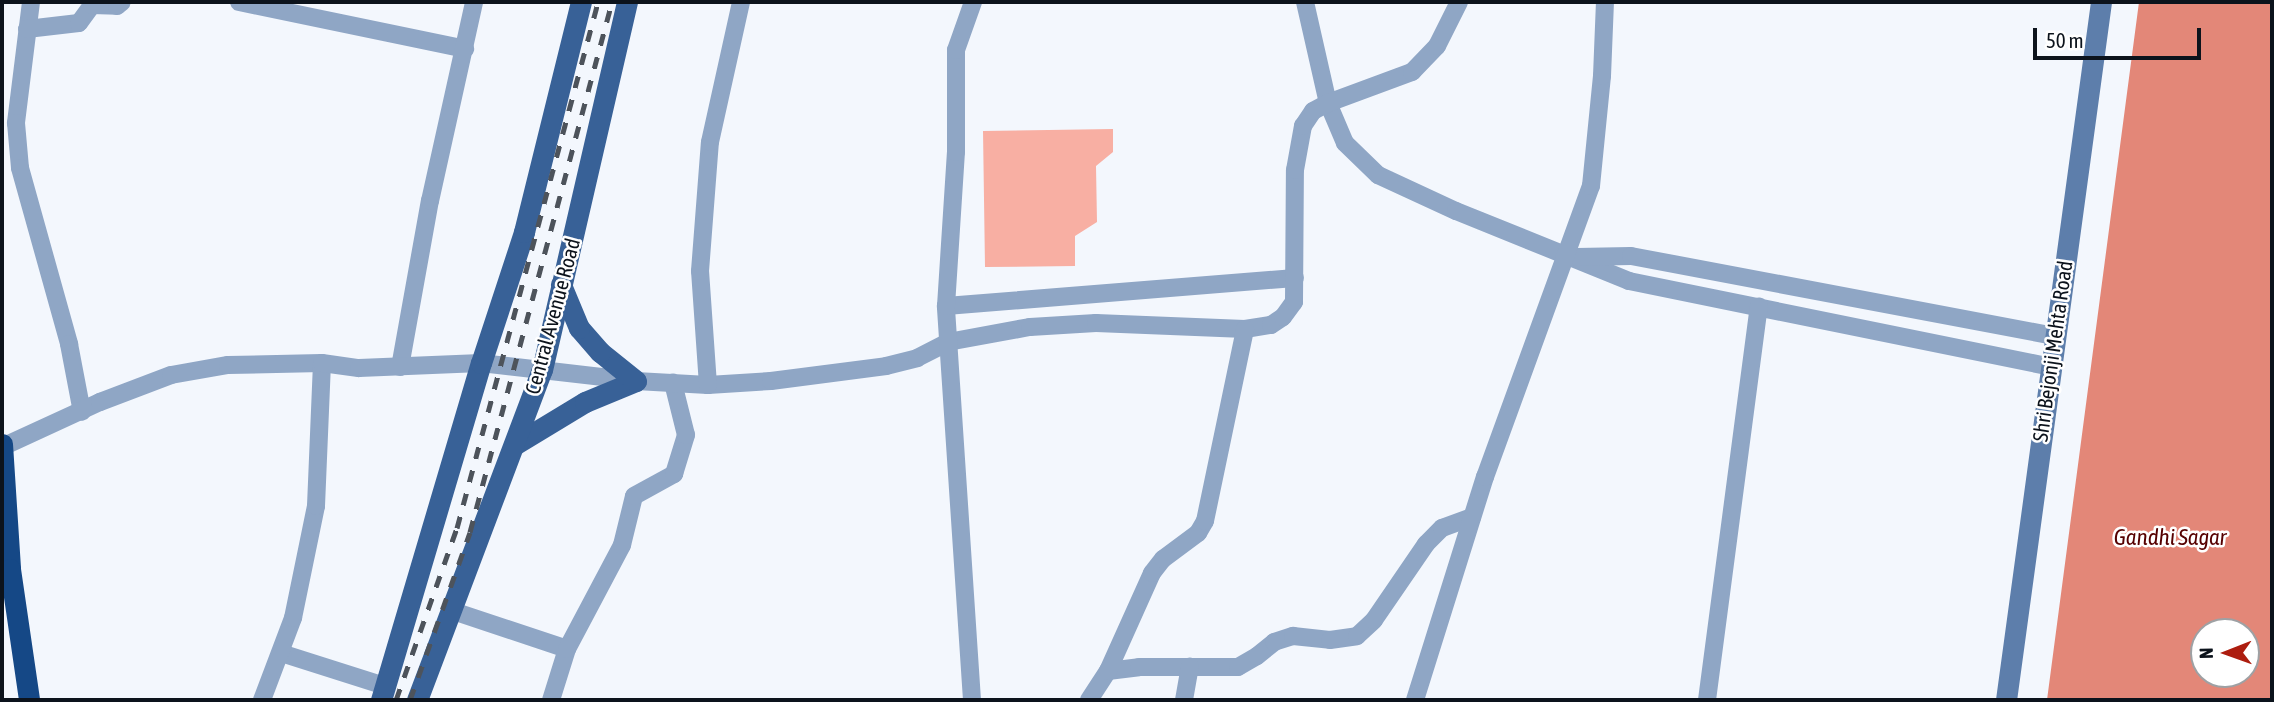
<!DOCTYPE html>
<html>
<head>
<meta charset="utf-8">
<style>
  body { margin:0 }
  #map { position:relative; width:2274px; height:702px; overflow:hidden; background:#f3f7fd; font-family:"Asap Condensed",sans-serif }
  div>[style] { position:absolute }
  .green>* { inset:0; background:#f8afa3 }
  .water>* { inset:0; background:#e38778 }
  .street>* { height:18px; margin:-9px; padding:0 9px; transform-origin:9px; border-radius:9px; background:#8fa6c5 }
  .secondary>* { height:21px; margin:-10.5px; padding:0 10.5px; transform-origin:10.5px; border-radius:10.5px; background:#5d7eab }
  .primary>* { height:21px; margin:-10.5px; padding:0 10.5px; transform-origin:10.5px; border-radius:10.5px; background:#386197 }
  .highway>* { height:21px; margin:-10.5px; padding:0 10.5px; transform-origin:10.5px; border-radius:10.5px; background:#154886 }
  .rail>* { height:5px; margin-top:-2.5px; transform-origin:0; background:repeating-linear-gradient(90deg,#4d535b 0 12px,transparent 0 24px) }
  span { translate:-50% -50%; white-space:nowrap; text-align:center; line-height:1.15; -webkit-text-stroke:5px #fff; paint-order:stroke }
  .street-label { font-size:21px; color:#0c131c }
  .water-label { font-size:23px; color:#560000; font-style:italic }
  .frame { position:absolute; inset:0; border:4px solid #0c131c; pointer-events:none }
  .north { position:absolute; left:2190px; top:618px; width:70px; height:70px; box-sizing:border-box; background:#fff; border:2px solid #9ea1a4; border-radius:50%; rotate:269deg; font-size:19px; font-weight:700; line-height:28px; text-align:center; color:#0c131c }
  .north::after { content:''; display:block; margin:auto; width:24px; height:32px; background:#ad1d0f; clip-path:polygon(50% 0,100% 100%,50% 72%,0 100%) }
  .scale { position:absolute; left:2033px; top:28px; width:168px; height:32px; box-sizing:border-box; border:4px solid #0c131c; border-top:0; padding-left:9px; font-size:21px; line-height:24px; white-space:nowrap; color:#0c131c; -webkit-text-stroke:5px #fff; paint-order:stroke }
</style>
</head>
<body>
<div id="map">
  <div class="green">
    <div style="clip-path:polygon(1113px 129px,1113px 152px,1096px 166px,1097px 222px,1075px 236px,1075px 266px,985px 267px,983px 131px)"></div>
  </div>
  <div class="water">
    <div style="clip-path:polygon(evenodd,2139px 2px,2272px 2px,2272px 700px,2047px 700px,2139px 2px,2204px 632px,2246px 632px,2246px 674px,2204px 674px,2204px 632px)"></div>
  </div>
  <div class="street">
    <div style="left:31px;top:2px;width:122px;rotate:97.1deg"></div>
    <div style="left:16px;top:123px;width:45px;rotate:84.9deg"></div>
    <div style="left:20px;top:168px;width:183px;rotate:74.4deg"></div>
    <div style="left:69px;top:344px;width:69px;rotate:79.2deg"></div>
    <div style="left:239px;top:2px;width:231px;rotate:11.7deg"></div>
    <div style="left:1305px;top:2px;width:104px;rotate:77.2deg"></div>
    <div style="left:1328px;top:103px;width:43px;rotate:67deg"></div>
    <div style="left:1345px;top:143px;width:46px;rotate:44.1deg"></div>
    <div style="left:1378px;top:175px;width:86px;rotate:24.8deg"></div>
    <div style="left:1456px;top:211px;width:187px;rotate:22deg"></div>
    <div style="left:1629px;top:281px;width:430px;rotate:11.5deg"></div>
    <div style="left:27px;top:29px;width:52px;rotate:-6.6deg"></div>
    <div style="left:79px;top:23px;width:22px;rotate:-54deg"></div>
    <div style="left:92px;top:5px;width:25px;rotate:2deg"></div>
    <div style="left:117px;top:6px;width:6px;rotate:-39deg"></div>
    <div style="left:1577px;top:257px;width:54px;rotate:-1.1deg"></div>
    <div style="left:1631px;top:256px;width:430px;rotate:10.7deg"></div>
    <div style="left:946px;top:306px;width:350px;rotate:-4.6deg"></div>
    <div style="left:400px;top:367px;width:169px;rotate:-79.8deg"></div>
    <div style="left:430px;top:201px;width:204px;rotate:-77.5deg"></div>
    <div style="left:708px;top:385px;width:63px;rotate:-3.6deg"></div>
    <div style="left:771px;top:381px;width:116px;rotate:-7.4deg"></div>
    <div style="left:886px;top:366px;width:32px;rotate:-14deg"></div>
    <div style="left:917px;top:358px;width:35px;rotate:-27deg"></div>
    <div style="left:948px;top:342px;width:83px;rotate:-10.4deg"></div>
    <div style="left:1030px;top:327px;width:66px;rotate:-3.5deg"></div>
    <div style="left:1096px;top:323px;width:149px;rotate:2.3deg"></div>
    <div style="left:1245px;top:329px;width:26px;rotate:-9deg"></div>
    <div style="left:1271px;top:325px;width:14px;rotate:-34deg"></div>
    <div style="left:1283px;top:317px;width:19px;rotate:-54deg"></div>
    <div style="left:1294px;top:302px;width:132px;rotate:-89.6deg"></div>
    <div style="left:1295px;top:170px;width:45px;rotate:-79.7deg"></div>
    <div style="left:1303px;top:126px;width:18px;rotate:-56deg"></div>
    <div style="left:1313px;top:111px;width:17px;rotate:-28deg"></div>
    <div style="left:1328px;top:103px;width:90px;rotate:-20.3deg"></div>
    <div style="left:1412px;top:72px;width:36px;rotate:-46deg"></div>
    <div style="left:1437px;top:46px;width:49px;rotate:-63.4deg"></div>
    <div style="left:2px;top:447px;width:108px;rotate:-24.7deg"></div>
    <div style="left:100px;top:402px;width:76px;rotate:-20.8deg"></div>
    <div style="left:171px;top:375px;width:58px;rotate:-10deg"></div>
    <div style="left:228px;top:365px;width:94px;rotate:-1.2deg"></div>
    <div style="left:453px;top:611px;width:120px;rotate:18.4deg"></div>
    <div style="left:567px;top:649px;width:53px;rotate:107.4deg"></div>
    <div style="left:567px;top:649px;width:118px;rotate:-62.1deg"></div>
    <div style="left:622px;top:545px;width:50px;rotate:-76.2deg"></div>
    <div style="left:634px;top:496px;width:46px;rotate:-28.8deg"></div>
    <div style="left:674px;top:474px;width:41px;rotate:-72.9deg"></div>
    <div style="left:686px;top:435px;width:54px;rotate:-104deg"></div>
    <div style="left:281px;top:653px;width:109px;rotate:17.6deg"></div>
    <div style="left:1108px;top:671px;width:31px;rotate:-7deg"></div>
    <div style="left:1139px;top:667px;width:99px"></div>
    <div style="left:1238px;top:667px;width:22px;rotate:-30deg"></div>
    <div style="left:1257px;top:656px;width:22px;rotate:-39deg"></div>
    <div style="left:1274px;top:642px;width:20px;rotate:-18deg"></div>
    <div style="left:1293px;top:636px;width:37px;rotate:6deg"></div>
    <div style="left:1330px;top:640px;width:27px;rotate:-8deg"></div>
    <div style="left:1357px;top:636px;width:23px;rotate:-43deg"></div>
    <div style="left:1374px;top:620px;width:92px;rotate:-55.6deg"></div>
    <div style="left:1426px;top:544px;width:23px;rotate:-45deg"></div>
    <div style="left:1442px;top:528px;width:32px;rotate:-20deg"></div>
    <div style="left:262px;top:700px;width:88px;rotate:-69.3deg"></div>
    <div style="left:293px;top:618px;width:114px;rotate:-78.4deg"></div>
    <div style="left:316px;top:506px;width:143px;rotate:-87.6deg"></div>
    <div style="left:322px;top:363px;width:37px;rotate:8deg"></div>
    <div style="left:359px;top:368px;width:122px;rotate:-2.3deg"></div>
    <div style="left:481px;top:363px;width:156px;rotate:6.6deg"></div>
    <div style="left:636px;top:381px;width:72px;rotate:3.2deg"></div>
    <div style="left:708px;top:385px;width:114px;rotate:-94deg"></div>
    <div style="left:700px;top:271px;width:129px;rotate:-85.6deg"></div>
    <div style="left:710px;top:142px;width:143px;rotate:-77.5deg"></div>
    <div style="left:972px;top:700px;width:395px;rotate:-93.8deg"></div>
    <div style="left:946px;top:306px;width:154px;rotate:-86.3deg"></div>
    <div style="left:956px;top:152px;width:102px;rotate:-90deg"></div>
    <div style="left:956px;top:50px;width:51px;rotate:-70.5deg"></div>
    <div style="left:1089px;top:700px;width:35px;rotate:-57deg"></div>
    <div style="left:1108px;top:671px;width:107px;rotate:-65.8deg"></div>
    <div style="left:1152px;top:573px;width:18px;rotate:-52deg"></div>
    <div style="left:1163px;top:559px;width:44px;rotate:-36.6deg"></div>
    <div style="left:1198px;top:533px;width:14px;rotate:-60deg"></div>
    <div style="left:1205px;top:521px;width:196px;rotate:-78.2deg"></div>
    <div style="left:1184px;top:700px;width:34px;rotate:-80deg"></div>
    <div style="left:1415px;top:700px;width:234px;rotate:-72.6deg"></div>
    <div style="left:1485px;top:477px;width:310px;rotate:-70deg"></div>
    <div style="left:1591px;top:186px;width:111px;rotate:-84.3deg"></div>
    <div style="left:1602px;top:76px;width:74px;rotate:-87.7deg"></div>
    <div style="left:1707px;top:700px;width:397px;rotate:-82.5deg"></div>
  </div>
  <div class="secondary">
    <div style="left:2006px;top:700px;width:704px;rotate:-82.25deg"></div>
  </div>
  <div class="primary">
    <div style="left:514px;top:445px;width:83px;rotate:-31.2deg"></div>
    <div style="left:585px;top:402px;width:55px;rotate:-22.4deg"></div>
    <div style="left:636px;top:381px;width:46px;rotate:-141.1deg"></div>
    <div style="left:600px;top:352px;width:32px;rotate:-131deg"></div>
    <div style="left:579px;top:328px;width:47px;rotate:-112.7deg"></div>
    <div style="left:381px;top:700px;width:352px;rotate:-73.5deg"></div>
    <div style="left:481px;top:363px;width:138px;rotate:-71.8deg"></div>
    <div style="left:524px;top:232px;width:237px;rotate:-76.1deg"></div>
    <div style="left:417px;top:700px;width:353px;rotate:-69.3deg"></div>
    <div style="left:542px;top:370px;width:378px;rotate:-77deg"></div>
  </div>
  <div class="highway">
    <div style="left:2px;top:444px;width:125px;rotate:86.3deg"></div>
    <div style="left:10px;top:569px;width:132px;rotate:81.7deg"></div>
  </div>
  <div class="rail">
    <div style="left:396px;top:700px;width:182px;rotate:-70.5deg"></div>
    <div style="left:457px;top:528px;width:545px;rotate:-74.99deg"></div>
    <div style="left:410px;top:700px;width:178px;rotate:-70.3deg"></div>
    <div style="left:470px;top:532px;width:549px;rotate:-75deg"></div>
  </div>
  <div class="street-label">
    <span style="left:552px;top:316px;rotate:-75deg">Central Avenue Road</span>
    <span style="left:2052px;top:351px;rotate:-82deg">Shri Bejonji Mehta Road</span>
  </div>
  <div class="water-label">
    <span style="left:2170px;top:537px">Gandhi Sagar</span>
  </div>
  <div class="frame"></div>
  <div class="north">N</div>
  <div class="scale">50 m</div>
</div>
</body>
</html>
